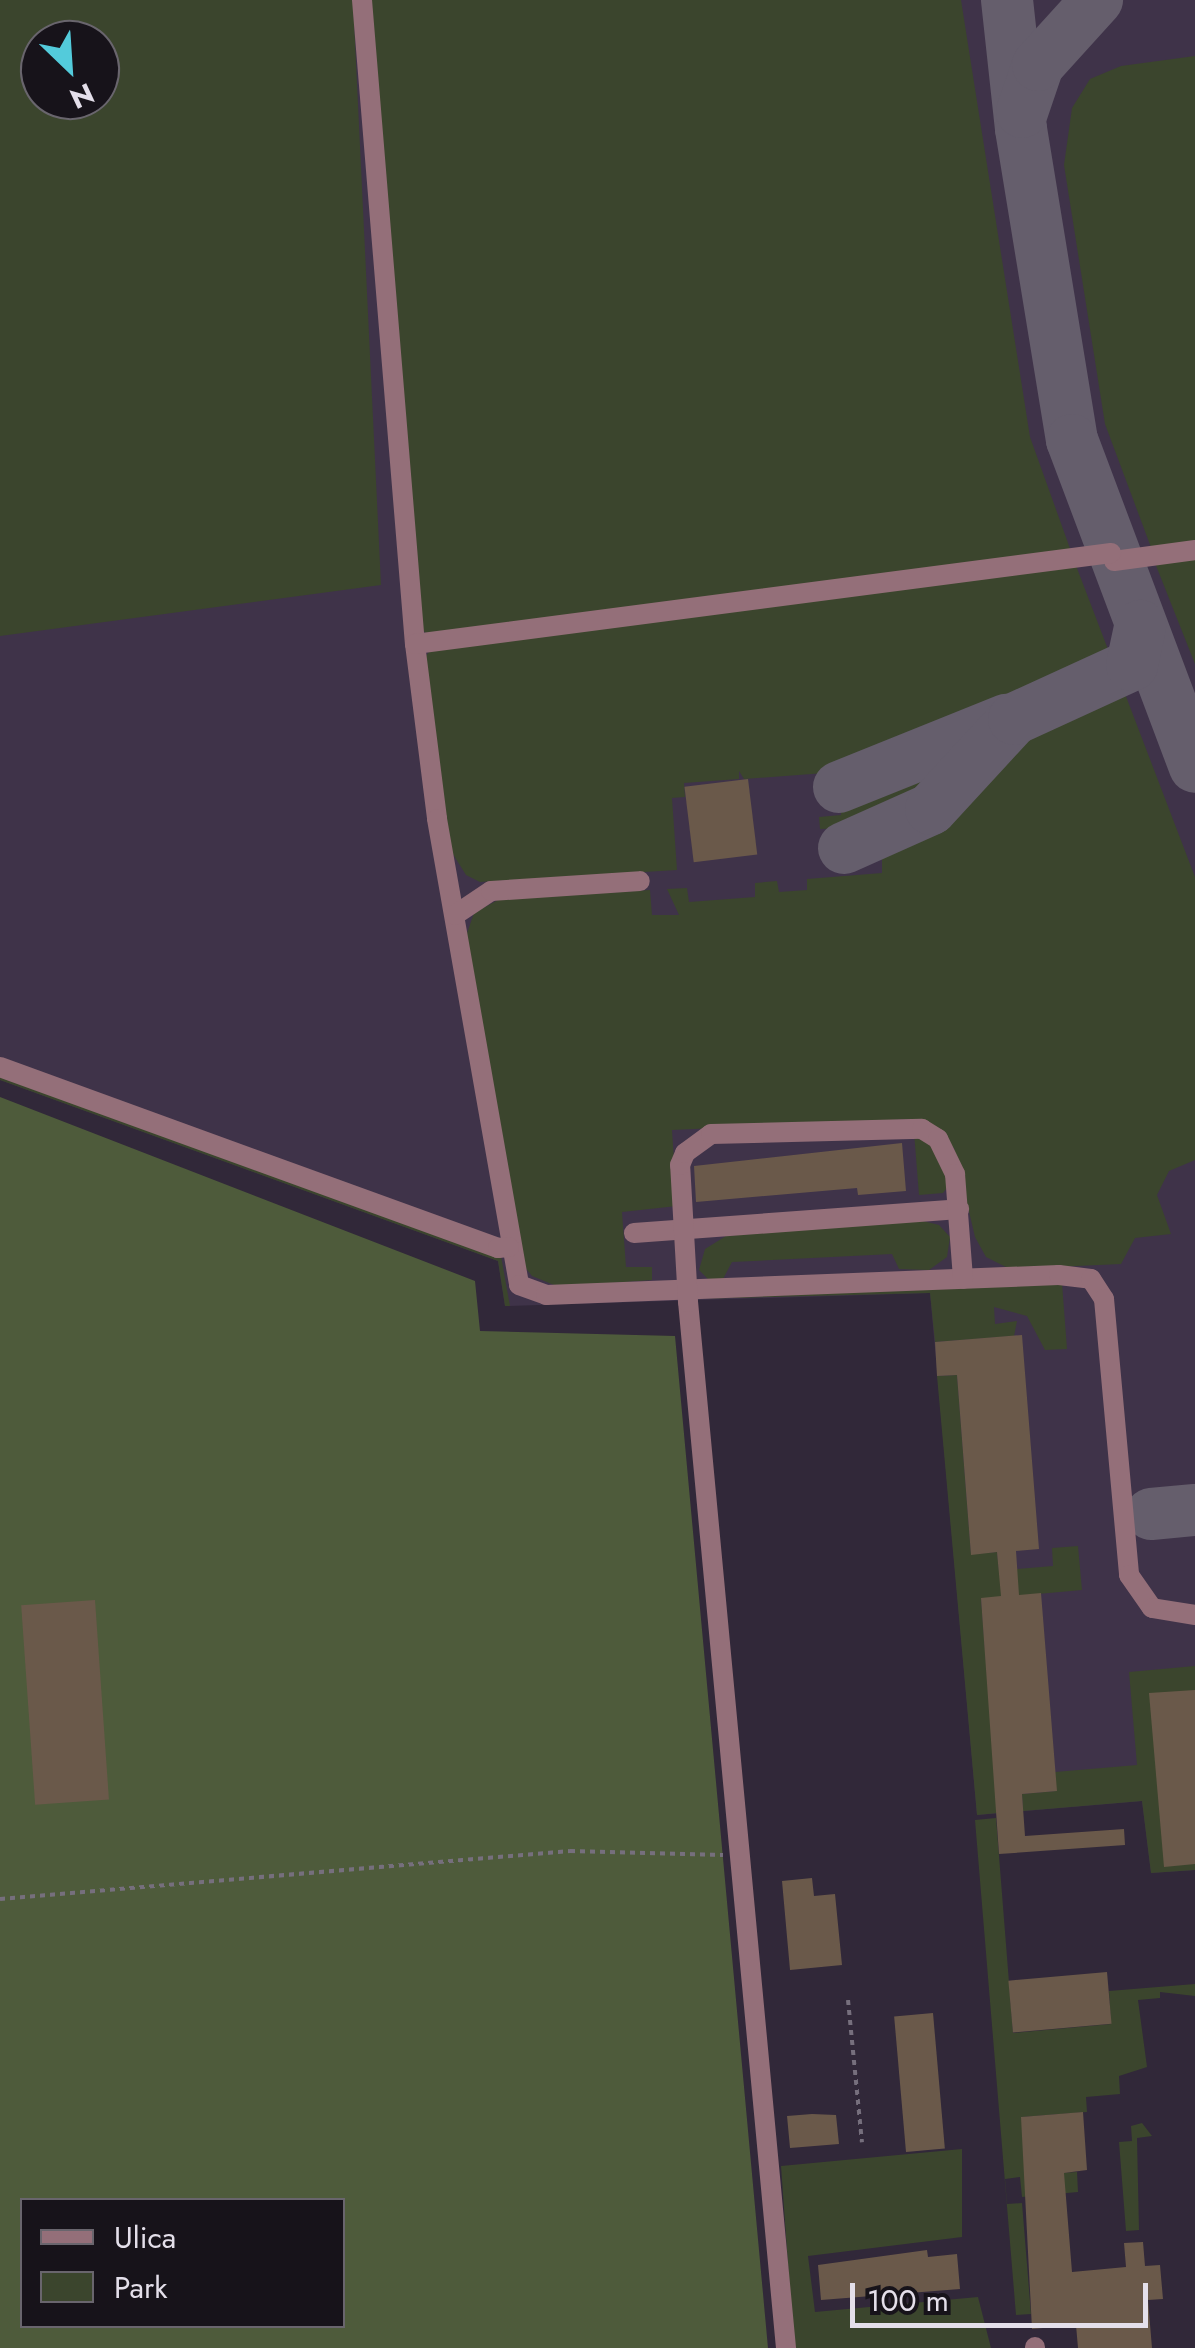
<!DOCTYPE html>
<html>
<head>
<meta charset="utf-8">
<style>
  body { margin:0 }
  #map { position:relative; width:1195px; height:2348px; overflow:hidden; background:#312839; font-family:Jost,sans-serif }
  div>[style] { position:absolute }
  .built>* { inset:0; background:#3f3349 }
  .green>* { inset:0; background:#3b452d }
  .forest>* { inset:0; background:#4e5b3b }
  .taxiway>* { height:52px; margin:-26px; padding:0 26px; transform-origin:26px; border-radius:26px; background:#655e6c }
  .building>* { inset:0; background:#6a594a; transform-origin:0 0 }
  .path>* { height:4px; margin-top:-2px; transform-origin:0; background:repeating-linear-gradient(90deg,#766f7d 0 5px,transparent 0 10px) }
  .minor>* { height:20px; margin:-10px; padding:0 10px; transform-origin:10px; border-radius:10px; background:#946f79 }
  span { translate:-50% -50%; white-space:nowrap; text-align:center; line-height:1.15; -webkit-text-stroke:8px #17131a; paint-order:stroke }
  .legend { position:absolute; left:20px; top:2198px; width:325px; height:130px; box-sizing:border-box; background:#17131a; border:2px solid #69656d; margin:0; padding:12px 18px; list-style:none; font-size:30px; color:#e4dfea }
  .legend li { display:flex; align-items:center; gap:20px; height:50px }
  .legend b { width:50px; border:2px solid #69656d }
  .north { position:absolute; left:20px; top:20px; width:100px; height:100px; box-sizing:border-box; background:#17131a; border:2px solid #69656d; border-radius:50%; rotate:155deg; font-size:28px; font-weight:700; line-height:40px; text-align:center; color:#e4dfea }
  .north::after { content:''; display:block; margin:auto; width:35px; height:45px; background:#53cbdb; clip-path:polygon(50% 0,100% 100%,50% 72%,0 100%) }
  .scale { position:absolute; left:850px; top:2283px; width:298px; height:45px; box-sizing:border-box; border:5px solid #e4dfea; border-top:0; padding-left:12px; font-size:30px; line-height:35px; white-space:nowrap; color:#e4dfea; -webkit-text-stroke:8px #17131a; paint-order:stroke }
</style>
</head>
<body>
<div id="map">
  <div class="built">
    <div style="clip-path:polygon(evenodd,0 0,1195px 0,1195px 1870px,1151px 1873px,1142px 1801px,977px 1815px,930px 1293px,505px 1306px,498px 1261px,0 1080px,0 0,40px 40px,100px 40px,100px 100px,40px 100px,40px 40px)"></div>
  </div>
  <div class="green">
    <div style="clip-path:polygon(evenodd,0 0,353px 0,381px 585px,0 636px,0 0,40px 40px,100px 40px,100px 100px,40px 100px,40px 40px)"></div>
    <div style="clip-path:polygon(370px 0,961px 0,1030px 437px,1072px 554px,433px 638px,422px 630px)"></div>
    <div style="clip-path:polygon(1195px 56px,1195px 545px,1152px 550px,1105px 424px,1064px 165px,1072px 108px,1090px 79px,1121px 66px)"></div>
    <div style="clip-path:polygon(1195px 557px,1195px 664px,1155px 563px)"></div>
    <div style="clip-path:polygon(1075px 563px,1195px 877px,1195px 1160px,1169px 1171px,1157px 1195px,1171px 1234px,1135px 1238px,1121px 1264px,1010px 1269px,986px 1257px,975px 1237px,954px 1148px,914px 1119px,672px 1130px,677px 1206px,622px 1212px,626px 1267px,652px 1267px,652px 1280px,559px 1287px,532px 1276px,524px 1266px,466px 936px,474px 913px,498px 900px,650px 890px,652px 915px,679px 915px,667px 889px,687px 888px,689px 902px,755px 897px,755px 883px,777px 881px,779px 892px,807px 890px,807px 879px,882px 873px,882px 856px,844px 858px,842px 828px,820px 829px,819px 817px,841px 815px,838px 772px,744px 779px,739px 771px,739px 779px,684px 783px,685px 797px,672px 798px,677px 870px,480px 882px,466px 875px,451px 851px,425px 657px,433px 647px)"></div>
    <div style="clip-path:polygon(0 1073px,501px 1256px,510px 1306px,505px 1306px,498px 1261px,0 1080px)"></div>
    <div style="clip-path:polygon(914px 1132px,932px 1141px,949px 1185px,943px 1193px,919px 1195px)"></div>
    <div style="clip-path:polygon(919px 1220px,939px 1225px,950px 1237px,947px 1257px,929px 1270px,899px 1269px,892px 1254px,732px 1262px,723px 1279px,709px 1280px,699px 1270px,705px 1249px,726px 1236px)"></div>
    <div style="clip-path:polygon(1062px 1283px,1067px 1349px,1045px 1350px,1027px 1316px,994px 1307px,995px 1324px,1017px 1321px,1014px 1336px,935px 1342px,930px 1293px,696px 1299px)"></div>
    <div style="clip-path:polygon(957px 1375px,971px 1554px,997px 1552px,999px 1570px,1017px 1569px,1053px 1566px,1052px 1548px,1078px 1546px,1082px 1590px,981px 1599px,998px 1813px,977px 1815px,937px 1376px)"></div>
    <div style="clip-path:polygon(1195px 1666px,1195px 1870px,1151px 1873px,1142px 1801px,1023px 1811px,1022px 1794px,1056px 1791px,1055px 1772px,1137px 1765px,1129px 1672px)"></div>
    <div style="clip-path:polygon(996px 1818px,1013px 2033px,1111px 2024px,1109px 1991px,1195px 1984px,1195px 1996px,1160px 1992px,1160px 1998px,1138px 2000px,1147px 2067px,1119px 2076px,1120px 2094px,1086px 2097px,1087px 2112px,1022px 2117px,1026px 2175px,1077px 2172px,1078px 2192px,1022px 2197px,1020px 2177px,1005px 2179px,1007px 2204px,1022px 2203px,1031px 2314px,1016px 2315px,975px 1820px)"></div>
    <div style="clip-path:polygon(1142px 2123px,1152px 2136px,1137px 2138px,1139px 2230px,1126px 2231px,1119px 2142px,1132px 2141px,1131px 2126px)"></div>
    <div style="clip-path:polygon(962px 2149px,962px 2237px,808px 2256px,815px 2312px,978px 2297px,991px 2348px,794px 2348px,781px 2166px)"></div>
  </div>
  <div class="forest">
    <div style="clip-path:polygon(evenodd,0 1097px,475px 1281px,480px 1331px,675px 1336px,768px 2348px,0 2348px,0 1097px,22px 2200px,342px 2200px,342px 2326px,22px 2326px,22px 2200px)"></div>
  </div>
  <div class="taxiway">
    <div style="left:1007px;top:0;width:130px;rotate:83.8deg"></div>
    <div style="left:1021px;top:129px;width:315px;rotate:80.7deg"></div>
    <div style="left:1072px;top:440px;width:349px;rotate:69.4deg"></div>
    <div style="left:1022px;top:112px;width:50px;rotate:-71.2deg"></div>
    <div style="left:1038px;top:65px;width:88px;rotate:-47.8deg"></div>
    <div style="left:839px;top:787px;width:180px;rotate:-21.9deg"></div>
    <div style="left:844px;top:848px;width:95px;rotate:-24.1deg"></div>
    <div style="left:931px;top:809px;width:122px;rotate:-47.3deg"></div>
    <div style="left:1014px;top:719px;width:130px;rotate:-24.6deg"></div>
    <div style="left:1132px;top:665px;width:40px;rotate:-78deg"></div>
    <div style="left:1151px;top:1514px;width:44px;rotate:-5.2deg"></div>
  </div>
  <div class="building">
    <div style="left:748px;top:779px;width:76px;height:64px;rotate:83deg"></div>
    <div style="clip-path:polygon(902px 1143px,906px 1191px,858px 1195px,857px 1188px,696px 1202px,694px 1166px)"></div>
    <div style="clip-path:polygon(1022px 1335px,1039px 1549px,1016px 1551px,1019px 1595px,1041px 1593px,1057px 1791px,1022px 1794px,1025px 1836px,1124px 1829px,1125px 1845px,999px 1854px,981px 1598px,1001px 1596px,997px 1552px,971px 1555px,957px 1375px,937px 1376px,935px 1342px)"></div>
    <div style="left:95px;top:1600px;width:200px;height:74px;rotate:86deg"></div>
    <div style="clip-path:polygon(1195px 1690px,1195px 1864px,1164px 1867px,1149px 1693px)"></div>
    <div style="clip-path:polygon(812px 1878px,814px 1896px,835px 1894px,842px 1965px,790px 1970px,782px 1881px)"></div>
    <div style="left:1107px;top:1972px;width:52px;height:99px;rotate:85deg"></div>
    <div style="left:933px;top:2013px;width:136px;height:39px;rotate:85deg"></div>
    <div style="clip-path:polygon(1083px 2112px,1087px 2170px,1064px 2173px,1072px 2272px,1126px 2267px,1124px 2243px,1143px 2242px,1145px 2266px,1160px 2265px,1163px 2299px,1148px 2300px,1152px 2348px,1078px 2348px,1076px 2325px,1032px 2329px,1021px 2117px)"></div>
    <div style="clip-path:polygon(812px 2114px,836px 2115px,839px 2144px,790px 2148px,787px 2116px)"></div>
    <div style="clip-path:polygon(927px 2250px,928px 2257px,957px 2254px,960px 2289px,821px 2300px,818px 2265px)"></div>
  </div>
  <div class="path">
    <div style="left:0;top:1899px;width:572px;rotate:-4.81deg"></div>
    <div style="left:570px;top:1851px;width:153px;rotate:1.5deg"></div>
    <div style="left:848px;top:2000px;width:143px;rotate:84.4deg"></div>
  </div>
  <div class="minor">
    <div style="left:362px;top:0;width:646px;rotate:85.3deg"></div>
    <div style="left:415px;top:644px;width:176px;rotate:82.8deg"></div>
    <div style="left:437px;top:819px;width:473px;rotate:80deg"></div>
    <div style="left:519px;top:1285px;width:29px;rotate:20deg"></div>
    <div style="left:546px;top:1295px;width:513px;rotate:-2.23deg"></div>
    <div style="left:1059px;top:1275px;width:32px;rotate:7deg"></div>
    <div style="left:1091px;top:1279px;width:24px;rotate:57deg"></div>
    <div style="left:1104px;top:1299px;width:277px;rotate:84.8deg"></div>
    <div style="left:1129px;top:1575px;width:40px;rotate:55.1deg"></div>
    <div style="left:1152px;top:1608px;width:44px;rotate:9.2deg"></div>
    <div style="left:1114px;top:561px;width:82px;rotate:-7.7deg"></div>
    <div style="left:415px;top:644px;width:702px;rotate:-7.45deg"></div>
    <div style="left:455px;top:915px;width:43px;rotate:-33.7deg"></div>
    <div style="left:491px;top:891px;width:149px;rotate:-3.8deg"></div>
    <div style="left:0;top:1067px;width:530px;rotate:19.97deg"></div>
    <div style="left:498px;top:1248px;width:11px;rotate:-5deg"></div>
    <div style="left:634px;top:1233px;width:326px;rotate:-4.2deg"></div>
    <div style="left:1035px;top:2347px;width:1px;rotate:90deg"></div>
    <div style="left:786px;top:2348px;width:1051px;rotate:-95.35deg"></div>
    <div style="left:688px;top:1302px;width:137px;rotate:-93.3deg"></div>
    <div style="left:680px;top:1165px;width:13px;rotate:-67deg"></div>
    <div style="left:685px;top:1153px;width:32px;rotate:-36deg"></div>
    <div style="left:711px;top:1134px;width:211px;rotate:-1.4deg"></div>
    <div style="left:922px;top:1129px;width:19px;rotate:32deg"></div>
    <div style="left:938px;top:1139px;width:39px;rotate:64deg"></div>
    <div style="left:955px;top:1174px;width:105px;rotate:85.6deg"></div>
  </div>
  <ul class="legend">
  <li><b style="height:12px;background:#946f79"></b>Ulica</li>
  <li><b style="height:28px;background:#3b452d"></b>Park</li>
  </ul>
  <div class="north">N</div>
  <div class="scale">100 m</div>
</div>
</body>
</html>
